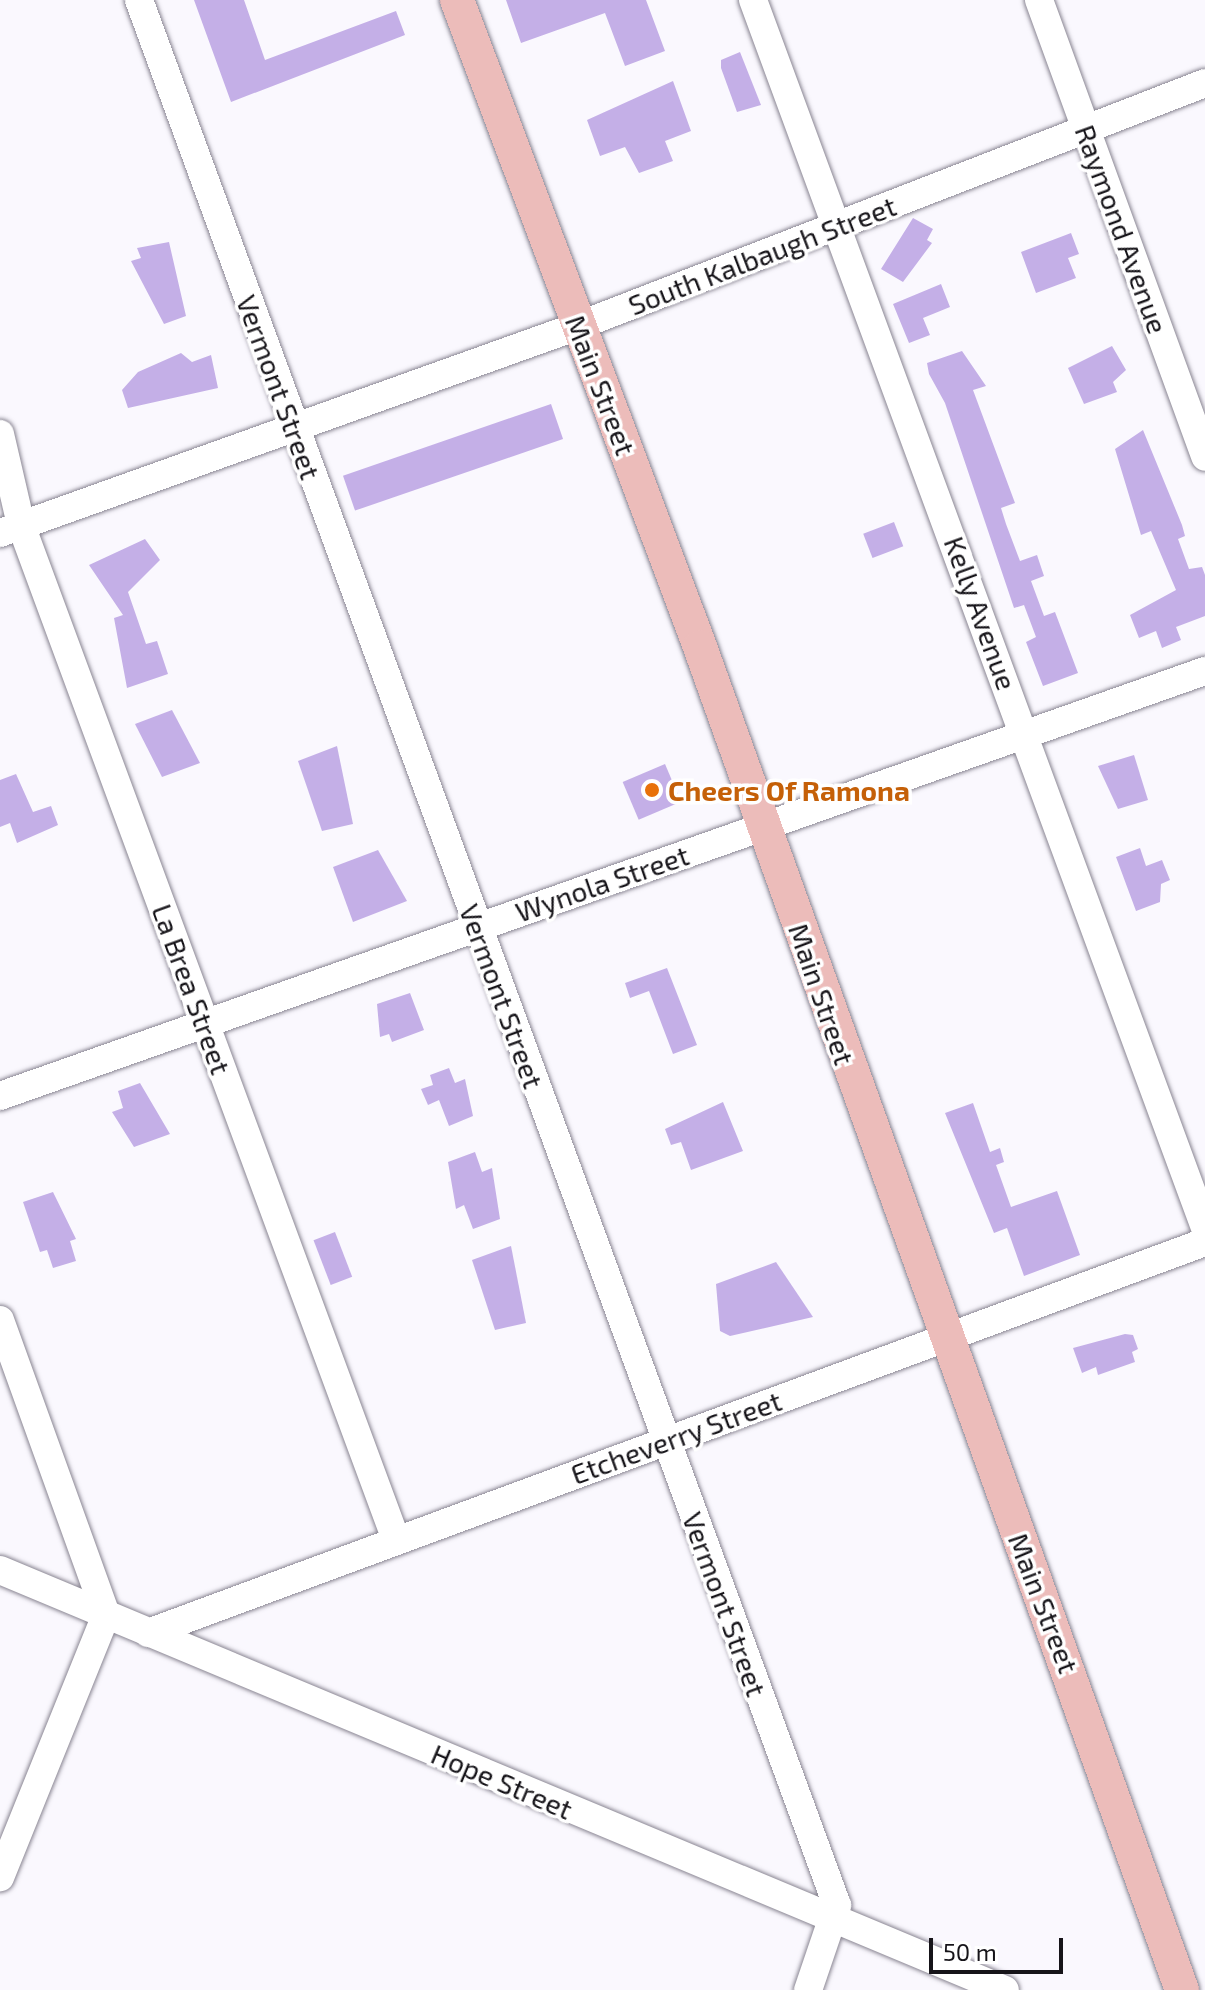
<!DOCTYPE html>
<html>
<head>
<meta charset="utf-8">
<style>
  body { margin:0 }
  #map { position:relative; width:1205px; height:1990px; overflow:hidden; background:#faf8fe; font-family:"Exo 2",sans-serif }
  div>[style] { position:absolute }
  .building>* { inset:0; background:#c4afe7; transform-origin:0 0 }
  .roads { filter:drop-shadow(0 0 2px #898592) drop-shadow(0 0 2px #898592) }
  .minor>* { height:28px; margin:-14px; padding:0 14px; transform-origin:14px; border-radius:14px; background:#fff }
  .major>* { height:34px; margin:-17px; padding:0 17px; transform-origin:17px; border-radius:17px; background:#ecbcba }
  .dots>* { width:22px; height:22px; translate:-50% -50%; box-sizing:border-box; border:4px solid #fff; border-radius:50% }
  span { translate:-50% -50%; white-space:nowrap; text-align:center; line-height:1.15; -webkit-text-stroke:7px #fff; paint-order:stroke }
  .street-label { font-size:28px; color:#161419 }
  .food-label { font-size:28px; color:#c56008; font-weight:700 }
  .left { translate:0 -50%; text-align:left }
  .scale { position:absolute; left:929px; top:1938px; width:134px; height:36px; box-sizing:border-box; border:4px solid #161419; border-top:0; padding-left:10px; font-size:24px; line-height:28px; white-space:nowrap; color:#161419; -webkit-text-stroke:6px #fff; paint-order:stroke }
</style>
</head>
<body>
<div id="map">
  <div class="building">
    <div style="clip-path:polygon(194px 0,244px 0,265px 60px,396px 11px,405px 35px,231px 102px)"></div>
    <div style="clip-path:polygon(506px 0,646px 0,665px 51px,625px 66px,605px 13px,521px 43px)"></div>
    <div style="clip-path:polygon(740px 52px,761px 105px,737px 112px,721px 68px,721px 60px)"></div>
    <div style="clip-path:polygon(673px 81px,691px 131px,665px 141px,673px 161px,639px 173px,625px 147px,600px 156px,587px 120px)"></div>
    <div style="clip-path:polygon(913px 218px,933px 229px,927px 240px,932px 243px,903px 282px,881px 269px)"></div>
    <div style="clip-path:polygon(1071px 233px,1079px 254px,1068px 258px,1076px 278px,1036px 293px,1021px 252px)"></div>
    <div style="clip-path:polygon(169px 242px,186px 316px,164px 324px,131px 261px,141px 258px,137px 248px)"></div>
    <div style="clip-path:polygon(941px 284px,950px 307px,923px 318px,930px 335px,909px 343px,893px 304px)"></div>
    <div style="clip-path:polygon(1112px 346px,1126px 370px,1113px 382px,1117px 392px,1084px 404px,1068px 368px)"></div>
    <div style="clip-path:polygon(962px 351px,986px 386px,973px 390px,1015px 503px,1001px 508px,1006px 524px,1020px 561px,1037px 555px,1044px 576px,1031px 581px,1044px 616px,1055px 612px,1078px 673px,1043px 686px,1026px 642px,1036px 637px,1024px 605px,1014px 608px,945px 403px,929px 374px,927px 363px)"></div>
    <div style="clip-path:polygon(181px 353px,192px 362px,211px 355px,218px 388px,128px 408px,122px 390px,138px 372px)"></div>
    <div style="left:551px;top:404px;width:37px;height:220px;rotate:71deg"></div>
    <div style="clip-path:polygon(1143px 430px,1182px 525px,1185px 536px,1178px 539px,1189px 569px,1202px 567px,1205px 575px,1205px 616px,1176px 627px,1181px 640px,1162px 648px,1156px 631px,1139px 638px,1130px 615px,1176px 590px,1151px 531px,1141px 535px,1115px 449px)"></div>
    <div style="left:894px;top:522px;width:26px;height:33px;rotate:69deg"></div>
    <div style="clip-path:polygon(145px 539px,160px 560px,128px 592px,146px 644px,157px 641px,168px 674px,127px 688px,114px 618px,123px 615px,89px 565px)"></div>
    <div style="clip-path:polygon(172px 710px,200px 763px,162px 777px,135px 724px)"></div>
    <div style="clip-path:polygon(337px 746px,353px 824px,322px 831px,298px 761px)"></div>
    <div style="clip-path:polygon(1134px 755px,1148px 800px,1118px 809px,1098px 766px)"></div>
    <div style="left:665px;top:764px;width:41px;height:46px;rotate:67deg"></div>
    <div style="clip-path:polygon(16px 774px,33px 812px,51px 806px,58px 825px,17px 843px,10px 823px,0 827px,0 780px)"></div>
    <div style="clip-path:polygon(1140px 848px,1146px 866px,1162px 860px,1170px 880px,1161px 884px,1160px 902px,1136px 911px,1116px 857px)"></div>
    <div style="clip-path:polygon(378px 850px,407px 901px,353px 922px,333px 867px)"></div>
    <div style="clip-path:polygon(667px 968px,697px 1045px,673px 1054px,649px 991px,630px 998px,625px 983px)"></div>
    <div style="clip-path:polygon(410px 993px,424px 1030px,392px 1042px,389px 1034px,380px 1037px,377px 1004px)"></div>
    <div style="clip-path:polygon(449px 1068px,455px 1083px,465px 1079px,473px 1116px,449px 1126px,439px 1100px,428px 1105px,421px 1089px,433px 1085px,430px 1075px)"></div>
    <div style="clip-path:polygon(140px 1083px,170px 1134px,134px 1147px,112px 1112px,123px 1108px,118px 1091px)"></div>
    <div style="clip-path:polygon(723px 1102px,743px 1151px,691px 1170px,681px 1142px,671px 1145px,665px 1129px)"></div>
    <div style="clip-path:polygon(973px 1103px,990px 1152px,1000px 1148px,1004px 1162px,996px 1165px,1011px 1207px,1057px 1191px,1080px 1255px,1024px 1276px,1007px 1228px,994px 1233px,945px 1113px)"></div>
    <div style="clip-path:polygon(475px 1152px,482px 1172px,492px 1168px,500px 1219px,473px 1229px,464px 1205px,456px 1209px,448px 1162px)"></div>
    <div style="clip-path:polygon(53px 1192px,76px 1239px,70px 1241px,76px 1261px,53px 1268px,47px 1250px,40px 1252px,23px 1202px)"></div>
    <div style="left:335px;top:1232px;width:48px;height:23px;rotate:69deg"></div>
    <div style="clip-path:polygon(511px 1246px,526px 1323px,495px 1330px,472px 1260px)"></div>
    <div style="clip-path:polygon(776px 1262px,813px 1317px,730px 1336px,720px 1331px,716px 1284px)"></div>
    <div style="clip-path:polygon(1125px 1334px,1133px 1335px,1138px 1349px,1132px 1352px,1135px 1362px,1098px 1375px,1096px 1367px,1082px 1373px,1073px 1348px)"></div>
  </div>
  <div class="roads">
    <div class="minor">
      <div style="left:139px;top:0;width:2029px;rotate:69.88deg"></div>
      <div style="left:837px;top:1905px;width:90px;rotate:108.8deg"></div>
      <div style="left:753px;top:0;width:1309px;rotate:69.79deg"></div>
      <div style="left:1039px;top:0;width:486px;rotate:70deg"></div>
      <div style="left:0;top:434px;width:93px;rotate:77deg"></div>
      <div style="left:21px;top:525px;width:1082px;rotate:69.72deg"></div>
      <div style="left:0;top:533px;width:614px;rotate:-19.7deg"></div>
      <div style="left:578px;top:326px;width:672px;rotate:-21.18deg"></div>
      <div style="left:0;top:1096px;width:1278px;rotate:-19.43deg"></div>
      <div style="left:0;top:1320px;width:313px;rotate:70.2deg"></div>
      <div style="left:106px;top:1615px;width:283px;rotate:112deg"></div>
      <div style="left:0;top:1570px;width:1089px;rotate:22.68deg"></div>
      <div style="left:148px;top:1633px;width:1127px;rotate:-20.3deg"></div>
    </div>
    <div class="major">
      <div style="left:457px;top:0;width:691px;rotate:69.41deg"></div>
      <div style="left:700px;top:647px;width:1427px;rotate:70.26deg"></div>
    </div>
  </div>
  <div class="dots">
    <div style="left:652px;top:790px;background:#e8710a"></div>
  </div>
  <div class="street-label">
    <span style="left:1122px;top:229px;rotate:70deg">Raymond Avenue</span>
    <span style="left:762px;top:255px;rotate:-21deg">South Kalbaugh Street</span>
    <span style="left:601px;top:385px;rotate:69deg">Main Street</span>
    <span style="left:279px;top:387px;rotate:70deg">Vermont Street</span>
    <span style="left:981px;top:613px;rotate:70deg">Kelly Avenue</span>
    <span style="left:602px;top:883px;rotate:-19deg">Wynola Street</span>
    <span style="left:192px;top:989px;rotate:70deg">La Brea Street</span>
    <span style="left:822px;top:994px;rotate:71deg">Main Street</span>
    <span style="left:502px;top:996px;rotate:70deg">Vermont Street</span>
    <span style="left:676px;top:1437px;rotate:-20deg">Etcheverry Street</span>
    <span style="left:1044px;top:1603px;rotate:69deg">Main Street</span>
    <span style="left:725px;top:1604px;rotate:70deg">Vermont Street</span>
    <span style="left:502px;top:1781px;rotate:23deg">Hope Street</span>
  </div>
  <div class="food-label">
    <span class="left" style="left:668px;top:790px">Cheers Of Ramona</span>
  </div>
  <div class="scale">50 m</div>
</div>
</body>
</html>
